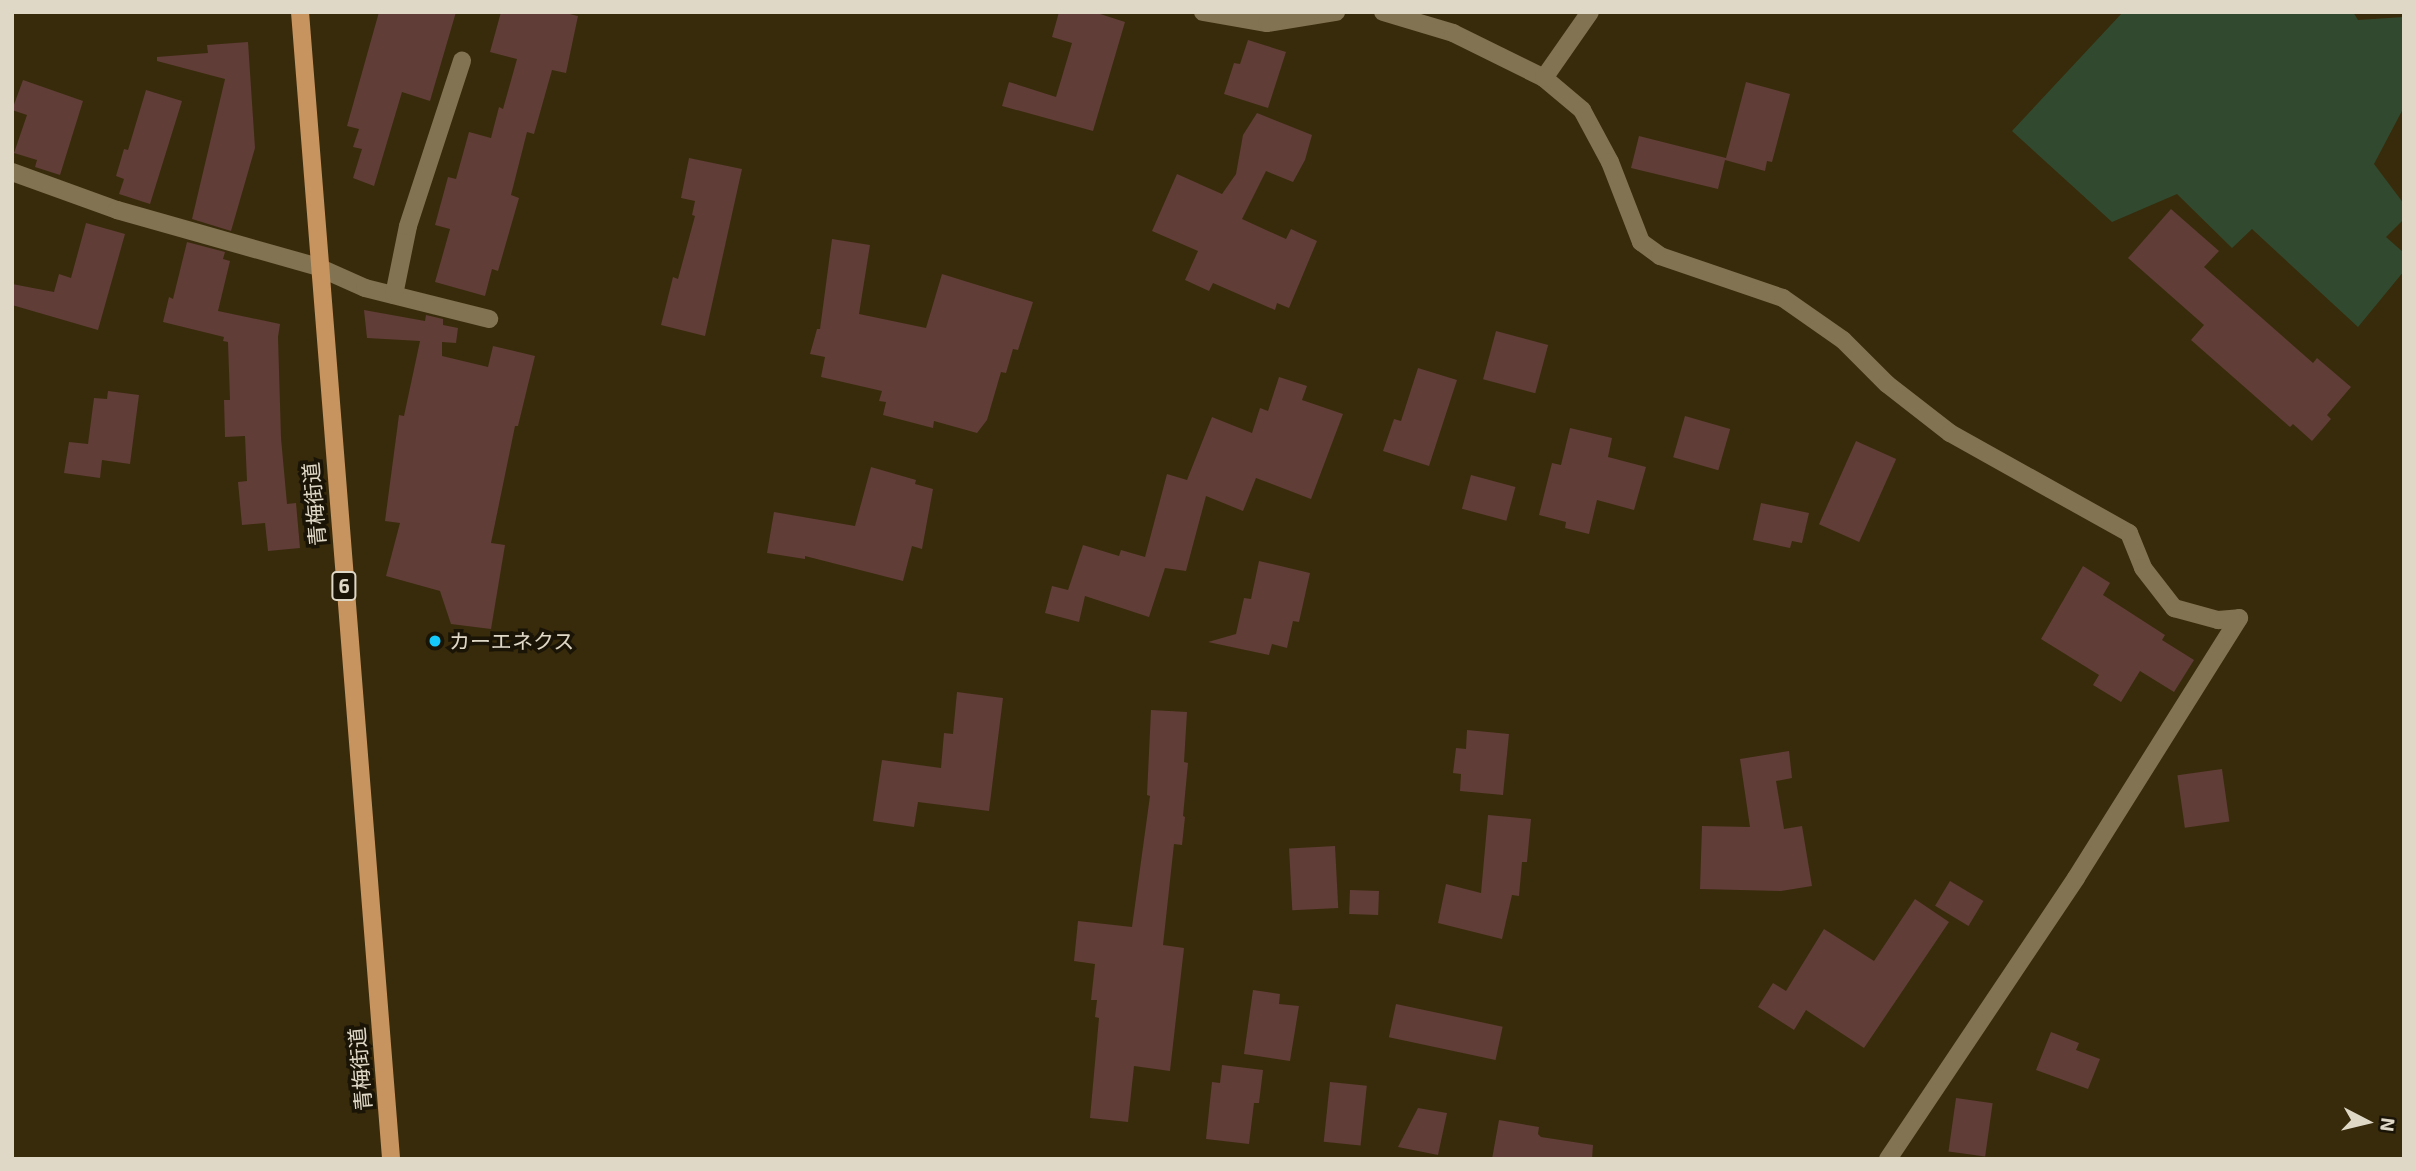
<!DOCTYPE html>
<html>
<head>
<meta charset="utf-8">
<style>
  body { margin:0 }
  #map { position:relative; width:2416px; height:1171px; overflow:hidden; background:#382b0b; font-family:"Exo 2","Noto Sans JP",sans-serif }
  div>[style] { position:absolute }
  .green>* { inset:0; background:#314a2f }
  .building>* { inset:0; background:#603d37; transform-origin:0 0 }
  .minor>* { height:18px; margin:-9px; padding:0 9px; transform-origin:9px; border-radius:9px; background:#827353 }
  .major>* { height:18px; margin:-9px; padding:0 9px; transform-origin:9px; border-radius:9px; background:#c7935e }
  .dots>* { width:19px; height:19px; translate:-50% -50%; box-sizing:border-box; border:4px solid #1a1407; border-radius:50% }
  span { translate:-50% -50%; white-space:nowrap; text-align:center; line-height:1.15; -webkit-text-stroke:7px #1a1407; paint-order:stroke }
  .shield-label span { padding:2px 5px; background:#1a1407; border:2px solid; border-radius:5px; -webkit-text-stroke-width:0 }
  .shield-label { font-size:19px; color:#e0d8c7; font-weight:700 }
  .street-label { font-size:21px; color:#e0d8c7 }
  .poi-label { font-size:21px; color:#e0d8c7 }
  .left { translate:0 -50%; text-align:left }
  .frame { position:absolute; inset:0; border:14px solid #e0d8c7; pointer-events:none }
  .north { position:absolute; left:2332px; top:1087px; width:70px; height:70px; -webkit-text-stroke:5px #1a1407; paint-order:stroke; rotate:97deg; font-size:19px; font-weight:700; line-height:28px; text-align:center; color:#e0d8c7 }
  .north::after { content:''; display:block; margin:auto; width:24px; height:32px; background:#e0d8c7; clip-path:polygon(50% 0,100% 100%,50% 72%,0 100%) }
</style>
</head>
<body>
<div id="map">
  <div class="green">
    <div style="clip-path:polygon(2123px 12px,2353px 12px,2358px 20px,2404px 17px,2404px 107px,2374px 164px,2404px 204px,2404px 219px,2386px 237px,2404px 253px,2404px 271px,2358px 327px,2252px 229px,2232px 248px,2177px 194px,2112px 222px,2012px 131px)"></div>
  </div>
  <div class="building">
    <div style="clip-path:polygon(379px 12px,456px 12px,430px 101px,402px 92px,374px 186px,353px 178px,362px 149px,353px 147px,359px 129px,347px 126px)"></div>
    <div style="clip-path:polygon(501px 12px,561px 12px,578px 16px,566px 73px,552px 70px,534px 134px,527px 132px,511px 195px,519px 198px,498px 271px,492px 269px,485px 296px,435px 282px,450px 229px,435px 225px,448px 177px,456px 179px,469px 132px,491px 138px,499px 107px,503px 109px,517px 59px,490px 52px)"></div>
    <div style="clip-path:polygon(1059px 12px,1094px 12px,1125px 22px,1093px 131px,1002px 106px,1009px 82px,1056px 97px,1072px 43px,1052px 37px)"></div>
    <div style="clip-path:polygon(1248px 40px,1286px 52px,1268px 108px,1224px 94px,1234px 63px,1240px 64px)"></div>
    <div style="clip-path:polygon(248px 42px,255px 148px,231px 231px,192px 219px,225px 79px,157px 61px,157px 57px,208px 53px,207px 45px)"></div>
    <div style="clip-path:polygon(23px 80px,83px 101px,60px 175px,35px 167px,37px 160px,14px 153px,27px 115px,12px 110px)"></div>
    <div style="clip-path:polygon(1746px 82px,1790px 94px,1772px 162px,1767px 161px,1765px 171px,1725px 160px,1718px 189px,1631px 168px,1639px 136px,1726px 158px)"></div>
    <div style="clip-path:polygon(146px 90px,182px 101px,150px 204px,119px 194px,124px 179px,116px 176px,124px 149px,128px 150px)"></div>
    <div style="clip-path:polygon(1257px 113px,1312px 135px,1305px 160px,1293px 182px,1266px 171px,1242px 219px,1286px 239px,1291px 229px,1317px 241px,1289px 308px,1277px 303px,1275px 310px,1213px 283px,1209px 291px,1185px 280px,1198px 251px,1152px 231px,1177px 174px,1222px 194px,1236px 174px,1243px 135px)"></div>
    <div style="clip-path:polygon(689px 158px,742px 169px,705px 336px,661px 325px,673px 277px,678px 279px,695px 216px,692px 215px,695px 201px,681px 198px)"></div>
    <div style="clip-path:polygon(2171px 209px,2219px 251px,2204px 267px,2313px 363px,2317px 358px,2351px 387px,2327px 415px,2331px 419px,2312px 441px,2293px 424px,2290px 427px,2191px 340px,2204px 325px,2128px 258px)"></div>
    <div style="clip-path:polygon(86px 223px,125px 234px,98px 330px,12px 305px,12px 284px,54px 292px,59px 274px,71px 278px)"></div>
    <div style="clip-path:polygon(832px 239px,870px 245px,859px 314px,926px 328px,942px 274px,1033px 302px,1018px 350px,1013px 349px,1006px 373px,1001px 372px,987px 420px,977px 433px,934px 421px,933px 428px,883px 415px,886px 402px,879px 401px,882px 391px,821px 377px,825px 357px,810px 354px,817px 329px,820px 329px)"></div>
    <div style="clip-path:polygon(187px 242px,225px 252px,223px 259px,230px 261px,218px 311px,280px 324px,278px 337px,281px 438px,287px 504px,296px 503px,300px 548px,268px 551px,265px 523px,242px 525px,238px 482px,247px 481px,245px 436px,225px 437px,224px 400px,230px 400px,228px 342px,223px 341px,224px 337px,163px 322px,169px 297px,173px 299px)"></div>
    <div style="clip-path:polygon(364px 310px,425px 321px,426px 315px,443px 319px,443px 325px,458px 328px,456px 343px,442px 342px,442px 356px,488px 367px,493px 346px,535px 356px,518px 426px,515px 426px,491px 543px,505px 545px,491px 629px,451px 624px,440px 591px,386px 576px,400px 523px,385px 521px,399px 415px,404px 416px,420px 341px,367px 338px)"></div>
    <div style="left:1496px;top:331px;width:54px;height:50px;rotate:15deg"></div>
    <div style="clip-path:polygon(1418px 368px,1457px 380px,1429px 466px,1383px 451px,1394px 419px,1401px 421px)"></div>
    <div style="clip-path:polygon(1279px 377px,1307px 386px,1302px 400px,1343px 414px,1311px 499px,1256px 478px,1243px 511px,1206px 496px,1186px 571px,1165px 568px,1149px 617px,1085px 596px,1079px 622px,1045px 613px,1052px 586px,1068px 590px,1083px 545px,1119px 556px,1121px 550px,1145px 557px,1167px 474px,1187px 480px,1212px 417px,1252px 433px,1260px 408px,1268px 411px)"></div>
    <div style="clip-path:polygon(108px 391px,139px 395px,130px 464px,102px 460px,100px 478px,64px 473px,69px 442px,88px 444px,94px 398px,107px 399px)"></div>
    <div style="left:1685px;top:416px;width:47px;height:43px;rotate:16deg"></div>
    <div style="clip-path:polygon(1570px 428px,1612px 438px,1608px 457px,1646px 467px,1634px 510px,1597px 500px,1589px 534px,1565px 528px,1566px 522px,1539px 515px,1552px 463px,1561px 465px)"></div>
    <div style="left:1856px;top:441px;width:44px;height:91px;rotate:24deg"></div>
    <div style="clip-path:polygon(871px 467px,916px 480px,915px 484px,933px 489px,922px 549px,912px 546px,903px 581px,805px 556px,805px 559px,767px 553px,774px 512px,855px 526px)"></div>
    <div style="left:1471px;top:475px;width:46px;height:35px;rotate:15deg"></div>
    <div style="clip-path:polygon(1761px 503px,1809px 513px,1802px 543px,1792px 541px,1790px 548px,1753px 540px)"></div>
    <div style="clip-path:polygon(1259px 561px,1310px 573px,1299px 622px,1293px 621px,1287px 648px,1272px 644px,1269px 655px,1208px 642px,1236px 634px,1244px 598px,1251px 599px)"></div>
    <div style="clip-path:polygon(2083px 566px,2110px 583px,2103px 595px,2165px 635px,2162px 640px,2194px 660px,2174px 692px,2140px 671px,2121px 702px,2093px 685px,2099px 675px,2041px 639px)"></div>
    <div style="clip-path:polygon(957px 692px,1003px 698px,989px 811px,918px 802px,914px 827px,873px 821px,882px 760px,941px 768px,944px 733px,953px 734px)"></div>
    <div style="clip-path:polygon(1151px 710px,1187px 712px,1184px 762px,1188px 763px,1183px 816px,1185px 817px,1182px 845px,1174px 844px,1163px 945px,1184px 948px,1170px 1071px,1134px 1066px,1128px 1122px,1090px 1118px,1099px 1018px,1095px 1017px,1097px 1000px,1091px 1000px,1095px 964px,1074px 961px,1078px 921px,1132px 927px,1150px 796px,1147px 795px)"></div>
    <div style="clip-path:polygon(1467px 730px,1509px 734px,1503px 795px,1460px 791px,1461px 774px,1453px 773px,1456px 748px,1466px 749px)"></div>
    <div style="clip-path:polygon(1789px 751px,1792px 778px,1776px 781px,1784px 829px,1802px 826px,1812px 886px,1781px 891px,1700px 889px,1702px 826px,1750px 827px,1740px 759px)"></div>
    <div style="left:2222px;top:769px;width:53px;height:45px;rotate:82deg"></div>
    <div style="clip-path:polygon(1488px 815px,1531px 819px,1527px 862px,1522px 862px,1519px 896px,1512px 895px,1502px 939px,1438px 923px,1446px 884px,1481px 893px)"></div>
    <div style="left:1335px;top:846px;width:62px;height:46px;rotate:87deg"></div>
    <div style="left:1950px;top:881px;width:39px;height:29px;rotate:31deg"></div>
    <div style="left:1350px;top:890px;width:29px;height:24px;rotate:2deg"></div>
    <div style="clip-path:polygon(1915px 899px,1949px 922px,1864px 1048px,1806px 1010px,1794px 1030px,1758px 1007px,1773px 983px,1786px 991px,1824px 929px,1874px 961px)"></div>
    <div style="clip-path:polygon(1253px 990px,1280px 994px,1279px 1004px,1299px 1006px,1290px 1061px,1244px 1054px)"></div>
    <div style="left:1396px;top:1004px;width:109px;height:34px;rotate:12deg"></div>
    <div style="clip-path:polygon(2051px 1032px,2079px 1043px,2076px 1050px,2100px 1059px,2088px 1089px,2036px 1070px)"></div>
    <div style="clip-path:polygon(1222px 1065px,1263px 1070px,1259px 1103px,1254px 1103px,1249px 1144px,1206px 1139px,1212px 1082px,1220px 1083px)"></div>
    <div style="left:1330px;top:1082px;width:37px;height:60px;rotate:6deg"></div>
    <div style="left:1956px;top:1098px;width:37px;height:54px;rotate:8deg"></div>
    <div style="clip-path:polygon(1418px 1108px,1447px 1113px,1438px 1155px,1398px 1147px)"></div>
    <div style="clip-path:polygon(1499px 1120px,1539px 1127px,1538px 1134px,1541px 1137px,1593px 1145px,1592px 1159px,1492px 1159px)"></div>
  </div>
  <div class="minor">
    <div style="left:1203px;top:12px;width:65px;rotate:9.8deg"></div>
    <div style="left:1267px;top:23px;width:70px;rotate:-9.1deg"></div>
    <div style="left:1383px;top:12px;width:73px;rotate:16.7deg"></div>
    <div style="left:1453px;top:33px;width:102px;rotate:26.3deg"></div>
    <div style="left:1544px;top:78px;width:50px;rotate:40.1deg"></div>
    <div style="left:1582px;top:110px;width:59px;rotate:61.7deg"></div>
    <div style="left:1610px;top:162px;width:86px;rotate:68.8deg"></div>
    <div style="left:1641px;top:242px;width:24px;rotate:36deg"></div>
    <div style="left:1660px;top:256px;width:130px;rotate:18.9deg"></div>
    <div style="left:1783px;top:298px;width:73px;rotate:35deg"></div>
    <div style="left:1843px;top:340px;width:62px;rotate:45deg"></div>
    <div style="left:1887px;top:384px;width:80px;rotate:37.9deg"></div>
    <div style="left:1950px;top:433px;width:205px;rotate:29.2deg"></div>
    <div style="left:2129px;top:533px;width:38px;rotate:68deg"></div>
    <div style="left:2143px;top:568px;width:51px;rotate:52.2deg"></div>
    <div style="left:2174px;top:608px;width:46px;rotate:15.3deg"></div>
    <div style="left:2218px;top:620px;width:21px;rotate:-5deg"></div>
    <div style="left:1544px;top:78px;width:80px;rotate:-55.1deg"></div>
    <div style="left:12px;top:172px;width:112px;rotate:19.9deg"></div>
    <div style="left:117px;top:210px;width:209px;rotate:15.8deg"></div>
    <div style="left:318px;top:267px;width:51px;rotate:24.1deg"></div>
    <div style="left:365px;top:288px;width:128px;rotate:14deg"></div>
    <div style="left:394px;top:295px;width:70px;rotate:-78.5deg"></div>
    <div style="left:408px;top:226px;width:174px;rotate:-71.9deg"></div>
    <div style="left:1888px;top:1159px;width:338px;rotate:-56.2deg"></div>
    <div style="left:2076px;top:878px;width:307px;rotate:-57.9deg"></div>
  </div>
  <div class="major">
    <div style="left:300px;top:12px;width:1151px;rotate:85.46deg"></div>
  </div>
  <div class="dots">
    <div style="left:435px;top:641px;background:#15cafb"></div>
  </div>
  <div class="shield-label">
    <span style="left:344px;top:586px">6</span>
  </div>
  <div class="street-label">
    <span style="left:314px;top:504px;rotate:-95deg">青梅街道</span>
    <span style="left:360px;top:1069px;rotate:-95deg">青梅街道</span>
  </div>
  <div class="poi-label">
    <span class="left" style="left:449px;top:641px">カーエネクス</span>
  </div>
  <div class="frame"></div>
  <div class="north">N</div>
</div>
</body>
</html>
